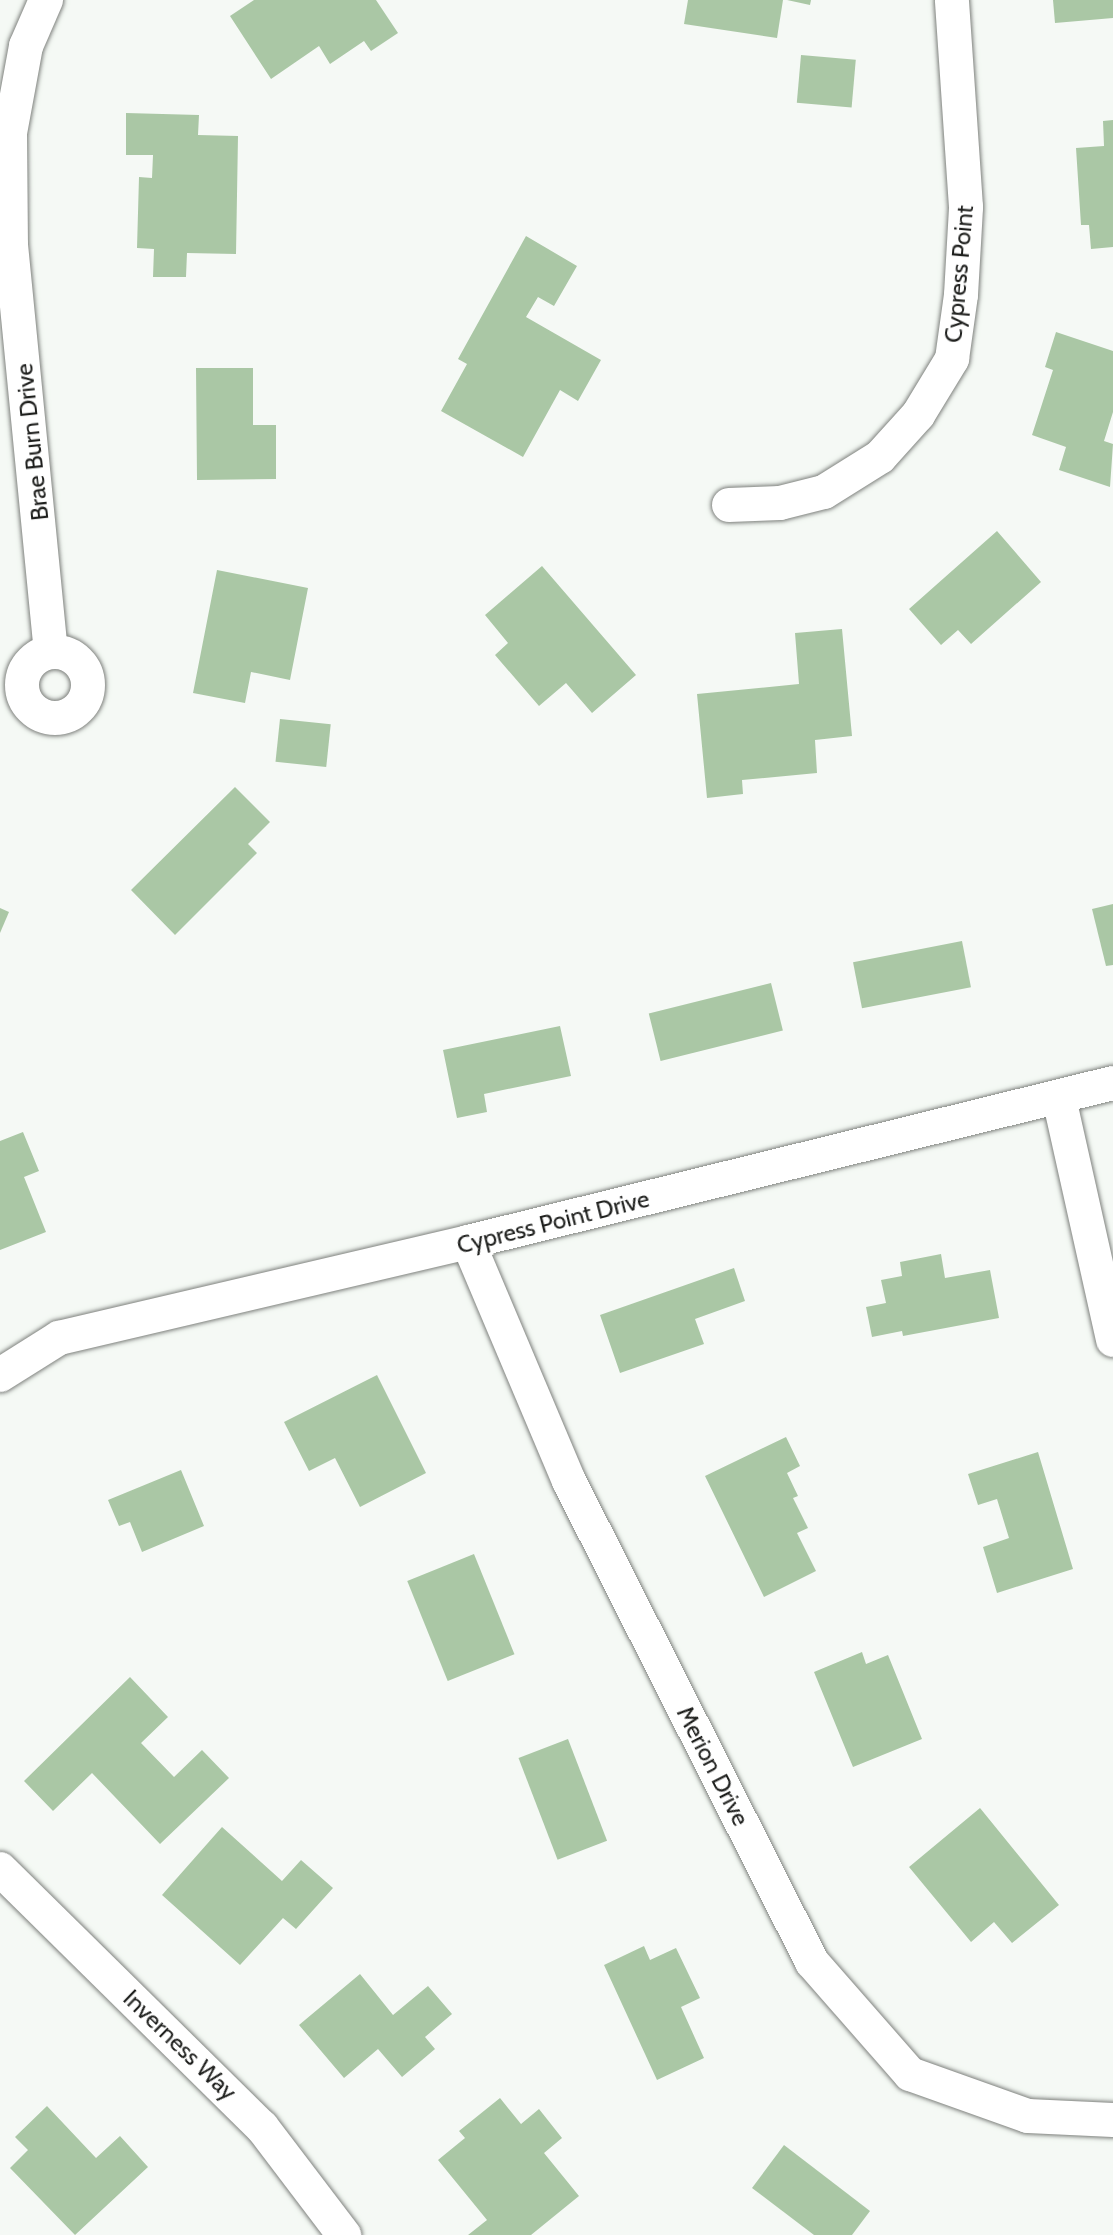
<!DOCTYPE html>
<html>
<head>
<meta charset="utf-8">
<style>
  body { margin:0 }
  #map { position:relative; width:1113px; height:2235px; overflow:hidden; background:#f5f9f5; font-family:Cabin,sans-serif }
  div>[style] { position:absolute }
  .building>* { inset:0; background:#aac7a5; transform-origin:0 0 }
  .roads { filter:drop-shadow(0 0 2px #7f827e) drop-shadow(0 0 2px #7f827e) }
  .street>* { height:34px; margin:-17px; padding:0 17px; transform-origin:17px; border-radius:17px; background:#fff }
  .street>.ring { margin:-17px; padding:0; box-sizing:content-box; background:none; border:34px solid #fff; border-radius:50% }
  span { translate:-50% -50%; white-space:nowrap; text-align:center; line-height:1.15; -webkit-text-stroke:6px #fff; paint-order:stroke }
  .street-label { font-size:24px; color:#1e1f1d }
</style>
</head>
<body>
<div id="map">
  <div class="building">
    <div style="clip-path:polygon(254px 0,376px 0,398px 33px,371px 51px,364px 41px,330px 64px,319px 46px,271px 79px,230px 16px)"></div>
    <div style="clip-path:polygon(688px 0,783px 0,777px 38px,684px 24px)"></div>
    <div style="clip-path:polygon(787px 0,811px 0,810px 5px)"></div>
    <div style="clip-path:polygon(1053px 0,1113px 0,1113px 18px,1055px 23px)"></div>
    <div style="left:801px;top:55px;width:55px;height:48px;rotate:5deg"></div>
    <div style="clip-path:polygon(126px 113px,199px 115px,198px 135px,238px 136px,236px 254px,187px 253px,186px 277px,153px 277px,154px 249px,137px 248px,139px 177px,152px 178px,153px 155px,126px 155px)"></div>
    <div style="clip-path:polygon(1113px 120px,1113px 247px,1091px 249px,1089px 225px,1081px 225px,1076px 148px,1104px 146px,1103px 121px)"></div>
    <div style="clip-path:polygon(526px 236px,577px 266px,554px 306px,538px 297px,526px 317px,601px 360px,578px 401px,560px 390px,523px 457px,441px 411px,467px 364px,458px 359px)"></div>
    <div style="clip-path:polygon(1056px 332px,1113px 351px,1113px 412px,1104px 441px,1113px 444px,1110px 487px,1059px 470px,1066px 447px,1032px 435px,1053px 370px,1045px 367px)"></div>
    <div style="clip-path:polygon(196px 368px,253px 368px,253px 425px,276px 425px,276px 479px,197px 480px)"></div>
    <div style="clip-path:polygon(997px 531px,1041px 582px,971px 644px,958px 630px,941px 645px,909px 609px)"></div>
    <div style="clip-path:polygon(542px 566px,636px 675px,592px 713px,566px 683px,539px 706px,495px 655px,508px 643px,485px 615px)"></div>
    <div style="clip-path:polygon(217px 570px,308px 588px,290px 680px,251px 672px,245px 703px,193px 693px)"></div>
    <div style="clip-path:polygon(842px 629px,852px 736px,815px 740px,817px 773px,742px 780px,743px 794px,707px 798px,697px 694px,799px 684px,795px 633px)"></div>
    <div style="left:280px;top:719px;width:51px;height:43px;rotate:6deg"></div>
    <div style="clip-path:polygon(235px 787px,270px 822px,248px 844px,257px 853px,175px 935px,131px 890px)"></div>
    <div style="clip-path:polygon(1113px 904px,1113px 965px,1106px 966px,1092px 909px)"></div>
    <div style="clip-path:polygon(0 908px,9px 912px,0 933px)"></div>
    <div style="left:962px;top:941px;width:47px;height:111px;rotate:79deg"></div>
    <div style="left:771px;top:983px;width:49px;height:126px;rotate:76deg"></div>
    <div style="clip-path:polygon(560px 1026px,571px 1076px,484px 1094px,487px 1112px,457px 1118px,443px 1050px)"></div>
    <div style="clip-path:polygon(23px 1132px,39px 1171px,24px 1177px,46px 1232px,0 1250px,0 1141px)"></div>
    <div style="clip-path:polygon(941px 1254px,945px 1278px,990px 1270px,999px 1318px,903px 1336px,902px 1331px,872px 1337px,866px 1307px,886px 1303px,881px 1280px,902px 1276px,900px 1262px)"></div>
    <div style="clip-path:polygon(734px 1268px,745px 1301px,695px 1319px,704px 1344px,620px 1373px,600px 1315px)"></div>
    <div style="clip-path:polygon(377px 1375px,426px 1473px,360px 1507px,335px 1458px,309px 1471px,284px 1422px)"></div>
    <div style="clip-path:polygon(786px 1437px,800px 1466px,787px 1473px,798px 1496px,793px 1498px,808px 1528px,797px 1533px,816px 1571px,764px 1597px,705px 1476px)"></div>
    <div style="clip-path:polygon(1038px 1452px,1073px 1569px,997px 1593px,983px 1547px,1009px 1538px,997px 1499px,978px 1505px,968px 1474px)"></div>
    <div style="clip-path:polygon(181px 1470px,204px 1526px,142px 1552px,130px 1522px,119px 1526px,108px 1500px)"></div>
    <div style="left:474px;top:1554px;width:108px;height:72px;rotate:68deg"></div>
    <div style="clip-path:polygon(862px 1652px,866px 1664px,888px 1655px,922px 1739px,853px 1767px,814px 1672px)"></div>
    <div style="clip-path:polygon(130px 1677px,168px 1717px,141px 1743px,174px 1777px,202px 1750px,229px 1778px,160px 1844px,92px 1773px,53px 1811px,24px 1781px)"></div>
    <div style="left:568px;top:1739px;width:109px;height:53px;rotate:69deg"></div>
    <div style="clip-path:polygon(980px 1808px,1059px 1905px,1012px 1943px,994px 1922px,971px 1942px,909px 1867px)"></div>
    <div style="clip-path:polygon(222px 1827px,282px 1881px,301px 1860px,333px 1888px,296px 1929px,283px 1918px,240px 1965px,162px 1895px)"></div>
    <div style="clip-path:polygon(644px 1946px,650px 1960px,676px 1948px,700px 1998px,681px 2007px,704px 2058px,657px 2080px,604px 1965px)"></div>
    <div style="clip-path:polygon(360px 1974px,393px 2015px,428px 1986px,452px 2014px,425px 2037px,435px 2049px,402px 2077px,378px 2049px,344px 2078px,299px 2025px)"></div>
    <div style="clip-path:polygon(500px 2098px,521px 2124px,539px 2109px,562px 2138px,544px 2153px,579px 2196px,531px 2235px,468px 2235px,487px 2220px,438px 2160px,465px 2138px,459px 2131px)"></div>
    <div style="clip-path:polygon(47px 2106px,96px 2158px,120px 2136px,148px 2167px,75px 2235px,10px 2168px,28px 2150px,15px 2137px)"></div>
    <div style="clip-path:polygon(784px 2145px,870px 2211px,852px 2235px,814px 2235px,752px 2188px)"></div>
  </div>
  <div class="roads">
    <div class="street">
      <div style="left:46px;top:0;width:50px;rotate:113.5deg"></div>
      <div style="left:26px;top:46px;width:88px;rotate:100.4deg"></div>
      <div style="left:10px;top:133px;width:112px;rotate:89.5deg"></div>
      <div style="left:11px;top:245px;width:407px;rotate:84.4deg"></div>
      <div style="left:729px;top:505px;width:51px;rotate:-2.2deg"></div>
      <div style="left:780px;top:503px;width:45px;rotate:-14deg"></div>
      <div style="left:824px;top:492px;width:66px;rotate:-32deg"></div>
      <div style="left:880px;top:457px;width:57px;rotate:-47.9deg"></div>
      <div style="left:918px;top:415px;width:66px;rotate:-58.7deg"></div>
      <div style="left:952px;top:359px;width:65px;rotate:-82deg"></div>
      <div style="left:961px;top:295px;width:88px;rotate:-86.7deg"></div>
      <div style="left:966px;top:207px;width:207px;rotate:-93.9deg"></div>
      <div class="ring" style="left:22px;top:652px;width:32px;height:32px"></div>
      <div style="left:1059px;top:1098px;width:248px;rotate:77.4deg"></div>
      <div style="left:468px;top:1242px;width:259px;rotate:67.1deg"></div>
      <div style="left:569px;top:1481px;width:539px;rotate:63.2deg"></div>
      <div style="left:812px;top:1962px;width:149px;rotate:48.8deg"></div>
      <div style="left:910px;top:2074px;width:125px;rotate:19.6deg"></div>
      <div style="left:1028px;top:2116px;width:85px;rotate:2.7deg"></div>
      <div style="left:0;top:1375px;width:70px;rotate:-32.1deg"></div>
      <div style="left:59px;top:1338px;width:420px;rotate:-13.2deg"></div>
      <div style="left:468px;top:1242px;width:664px;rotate:-13.85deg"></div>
      <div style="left:0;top:1869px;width:368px;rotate:44.6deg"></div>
      <div style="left:262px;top:2127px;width:136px;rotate:52.8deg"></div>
    </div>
  </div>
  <div class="street-label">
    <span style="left:959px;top:274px;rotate:-85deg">Cypress Point</span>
    <span style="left:32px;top:442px;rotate:-96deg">Brae Burn Drive</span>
    <span style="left:553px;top:1222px;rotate:-14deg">Cypress Point Drive</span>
    <span style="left:713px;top:1766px;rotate:63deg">Merion Drive</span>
    <span style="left:180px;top:2045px;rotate:44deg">Inverness Way</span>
  </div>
</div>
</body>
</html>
